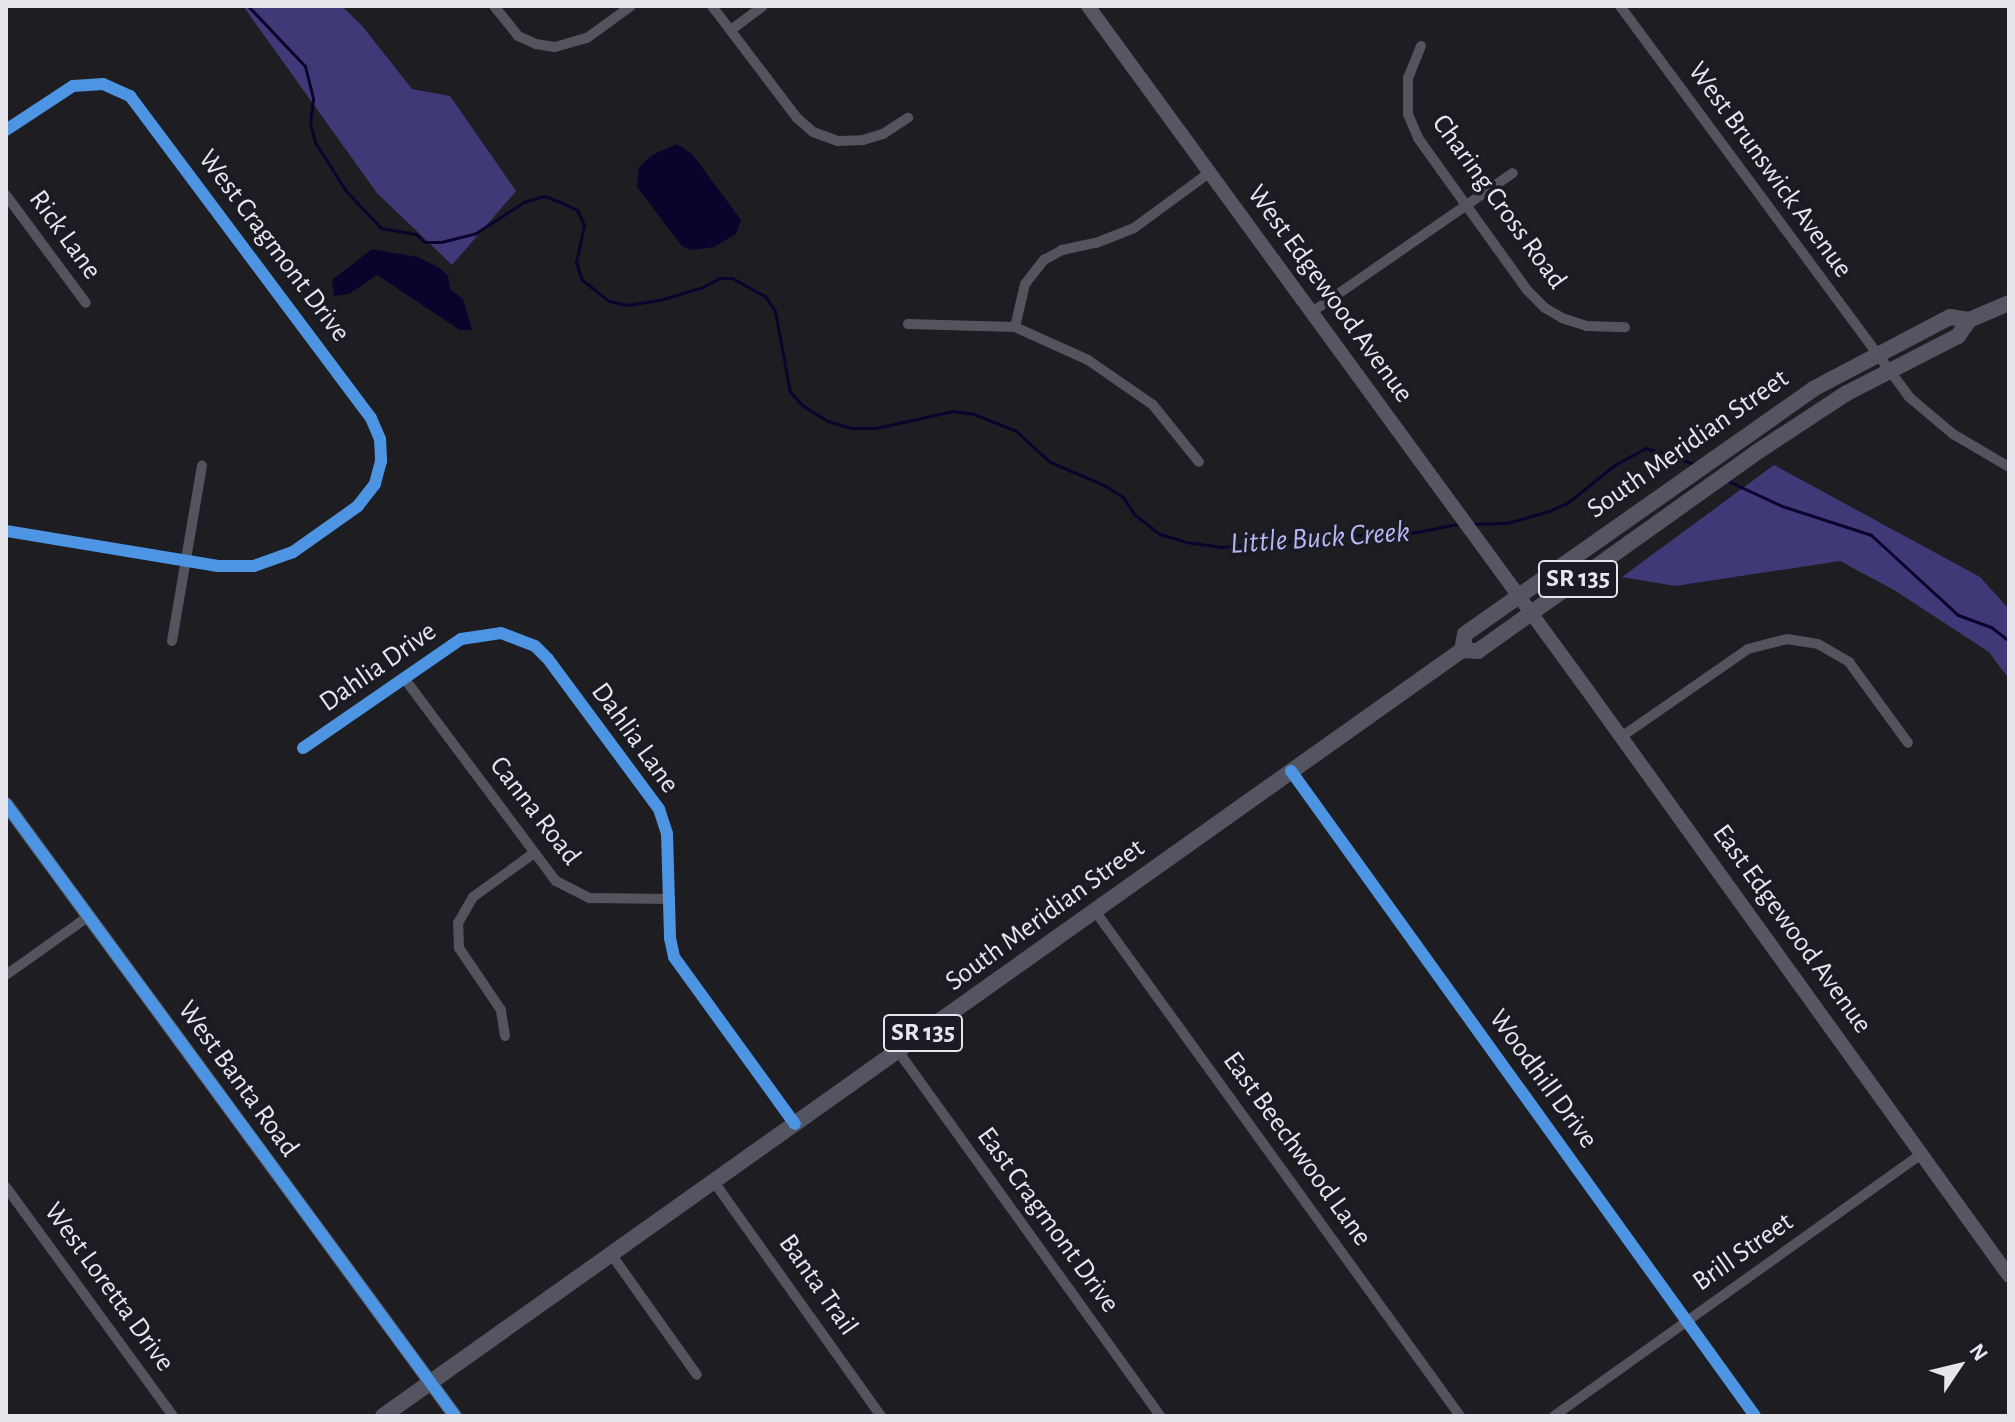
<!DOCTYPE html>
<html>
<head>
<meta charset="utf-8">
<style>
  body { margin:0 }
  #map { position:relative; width:2015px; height:1422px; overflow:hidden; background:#1d1d22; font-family:"Alegreya Sans",sans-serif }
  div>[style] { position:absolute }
  .forest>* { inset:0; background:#403978 }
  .water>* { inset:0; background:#0c032d }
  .stream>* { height:3px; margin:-1.5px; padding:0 1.5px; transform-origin:1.5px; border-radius:1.5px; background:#0c032d }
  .minor>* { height:10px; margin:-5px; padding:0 5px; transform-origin:5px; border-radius:5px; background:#54545e }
  .tertiary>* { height:14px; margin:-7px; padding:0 7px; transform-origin:7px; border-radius:7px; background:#54545e }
  .secondary>* { height:14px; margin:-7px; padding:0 7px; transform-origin:7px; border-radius:7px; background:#575663 }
  .primary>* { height:16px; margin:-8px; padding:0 8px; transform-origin:8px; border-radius:8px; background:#545462 }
  .cycleway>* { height:12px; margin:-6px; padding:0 6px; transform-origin:6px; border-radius:6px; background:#4d94e3 }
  span { translate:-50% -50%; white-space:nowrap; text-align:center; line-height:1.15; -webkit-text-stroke:7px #1b1b24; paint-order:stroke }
  .shield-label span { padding:2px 6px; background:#1b1b24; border:2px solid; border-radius:6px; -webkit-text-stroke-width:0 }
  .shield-label { font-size:26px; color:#e6e6ec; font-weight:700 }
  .street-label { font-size:28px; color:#e6e6ec }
  .water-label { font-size:30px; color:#b7b7f6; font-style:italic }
  .frame { position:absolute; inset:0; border:8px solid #e6e6ec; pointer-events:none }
  .north { position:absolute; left:1919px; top:1326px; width:80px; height:80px; -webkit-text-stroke:6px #1b1b24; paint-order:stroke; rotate:55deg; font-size:22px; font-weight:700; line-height:32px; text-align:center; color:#e6e6ec }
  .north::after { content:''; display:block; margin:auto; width:28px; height:36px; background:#e6e6ec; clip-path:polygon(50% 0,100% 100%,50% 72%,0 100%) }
</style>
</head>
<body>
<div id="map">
  <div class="forest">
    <div style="clip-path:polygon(243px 6px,342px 6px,363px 27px,412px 89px,450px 96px,516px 191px,452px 265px,377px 193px)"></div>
    <div style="clip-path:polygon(1774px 465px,1980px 577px,2009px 609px,2009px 679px,1989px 652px,1894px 590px,1840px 561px,1675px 586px,1622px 577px)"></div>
  </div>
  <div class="water">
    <div style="clip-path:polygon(677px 144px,693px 155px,741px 220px,736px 234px,714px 247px,691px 250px,682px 246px,637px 187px,639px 167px,652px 155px)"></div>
    <div style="clip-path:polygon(372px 249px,418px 257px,441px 269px,448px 276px,450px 289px,463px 299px,472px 330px,460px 330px,377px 275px,349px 294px,334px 296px,332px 280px)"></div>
  </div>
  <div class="stream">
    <div style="left:248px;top:6px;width:83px;rotate:46.5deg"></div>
    <div style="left:305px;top:66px;width:34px;rotate:76deg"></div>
    <div style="left:313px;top:99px;width:24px;rotate:97deg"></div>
    <div style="left:310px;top:123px;width:20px;rotate:75deg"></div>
    <div style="left:315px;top:142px;width:58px;rotate:57.7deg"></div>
    <div style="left:346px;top:191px;width:51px;rotate:46.6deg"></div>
    <div style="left:381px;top:228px;width:36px;rotate:10deg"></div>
    <div style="left:416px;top:234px;width:11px;rotate:45deg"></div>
    <div style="left:424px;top:242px;width:17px"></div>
    <div style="left:441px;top:242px;width:36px;rotate:-14deg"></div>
    <div style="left:476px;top:233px;width:57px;rotate:-32.9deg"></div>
    <div style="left:524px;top:202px;width:21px;rotate:-17deg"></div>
    <div style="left:544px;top:196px;width:20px;rotate:20deg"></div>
    <div style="left:563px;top:203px;width:16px;rotate:27deg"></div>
    <div style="left:577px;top:210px;width:17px;rotate:65deg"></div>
    <div style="left:584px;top:225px;width:38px;rotate:102deg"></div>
    <div style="left:576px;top:262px;width:19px;rotate:72deg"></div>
    <div style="left:582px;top:280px;width:34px;rotate:38deg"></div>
    <div style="left:609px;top:301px;width:18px;rotate:13deg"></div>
    <div style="left:627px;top:305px;width:36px;rotate:-9deg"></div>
    <div style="left:663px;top:299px;width:42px;rotate:-16.7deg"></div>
    <div style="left:703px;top:287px;width:18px;rotate:-29deg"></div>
    <div style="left:719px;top:278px;width:13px"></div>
    <div style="left:732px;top:278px;width:38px;rotate:29deg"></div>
    <div style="left:765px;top:296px;width:18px;rotate:56deg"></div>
    <div style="left:775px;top:311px;width:82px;rotate:79.5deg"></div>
    <div style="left:790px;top:392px;width:18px;rotate:47deg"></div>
    <div style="left:802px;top:405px;width:31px;rotate:32deg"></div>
    <div style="left:828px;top:421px;width:24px;rotate:17deg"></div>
    <div style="left:851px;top:428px;width:25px"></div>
    <div style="left:876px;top:428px;width:79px;rotate:-12.4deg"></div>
    <div style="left:953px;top:411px;width:21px;rotate:8deg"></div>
    <div style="left:974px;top:414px;width:45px;rotate:22deg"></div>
    <div style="left:1016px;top:431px;width:46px;rotate:42.4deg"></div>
    <div style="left:1050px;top:462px;width:59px;rotate:23.1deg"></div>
    <div style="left:1104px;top:485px;width:22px;rotate:32deg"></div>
    <div style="left:1123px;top:497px;width:20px;rotate:57deg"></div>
    <div style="left:1134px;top:514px;width:33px;rotate:38deg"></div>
    <div style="left:1160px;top:534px;width:27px;rotate:17deg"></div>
    <div style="left:1186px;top:542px;width:36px;rotate:8deg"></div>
    <div style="left:1222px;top:547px;width:139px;rotate:-5deg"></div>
    <div style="left:1360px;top:535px;width:35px;rotate:2deg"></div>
    <div style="left:1395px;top:536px;width:64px;rotate:-10.8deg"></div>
    <div style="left:1726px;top:480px;width:62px;rotate:24.9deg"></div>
    <div style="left:1782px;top:506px;width:94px;rotate:18deg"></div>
    <div style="left:1871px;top:535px;width:118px;rotate:42.6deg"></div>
    <div style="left:1958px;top:615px;width:35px;rotate:20deg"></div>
    <div style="left:1991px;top:627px;width:23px;rotate:38deg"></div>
    <div style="left:1474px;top:524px;width:33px;rotate:-2deg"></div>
    <div style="left:1507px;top:523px;width:44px;rotate:-15.9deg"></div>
    <div style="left:1549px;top:511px;width:20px;rotate:-24deg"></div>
    <div style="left:1567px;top:503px;width:63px;rotate:-38.5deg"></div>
    <div style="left:1616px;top:464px;width:34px;rotate:-28deg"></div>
    <div style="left:1646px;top:448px;width:51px;rotate:18.4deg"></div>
  </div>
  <div class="minor">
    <div style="left:494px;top:6px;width:38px;rotate:51deg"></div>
    <div style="left:518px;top:36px;width:20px;rotate:24deg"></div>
    <div style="left:536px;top:44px;width:19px;rotate:9deg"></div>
    <div style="left:555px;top:47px;width:33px;rotate:-16deg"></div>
    <div style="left:587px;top:38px;width:54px;rotate:-36deg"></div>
    <div style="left:712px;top:6px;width:141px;rotate:52.8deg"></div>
    <div style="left:797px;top:118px;width:21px;rotate:41deg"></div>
    <div style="left:813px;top:132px;width:27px;rotate:20deg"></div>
    <div style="left:838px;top:141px;width:25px;rotate:-2deg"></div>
    <div style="left:863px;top:140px;width:21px;rotate:-17deg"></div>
    <div style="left:883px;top:134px;width:30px;rotate:-33deg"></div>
    <div style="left:1620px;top:6px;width:486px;rotate:53.5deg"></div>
    <div style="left:1909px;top:397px;width:57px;rotate:40.1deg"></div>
    <div style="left:1953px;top:434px;width:65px;rotate:30.5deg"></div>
    <div style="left:731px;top:30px;width:40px;rotate:-37deg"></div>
    <div style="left:1421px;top:46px;width:35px;rotate:112deg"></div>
    <div style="left:1408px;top:78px;width:36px;rotate:90deg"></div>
    <div style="left:1408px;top:114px;width:26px;rotate:67deg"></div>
    <div style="left:1418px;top:138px;width:82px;rotate:54.4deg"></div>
    <div style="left:1466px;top:205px;width:105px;rotate:54.3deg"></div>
    <div style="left:1527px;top:290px;width:25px;rotate:45deg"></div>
    <div style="left:1545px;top:308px;width:20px;rotate:30deg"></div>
    <div style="left:1562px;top:318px;width:26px;rotate:18deg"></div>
    <div style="left:1587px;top:326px;width:38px;rotate:2deg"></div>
    <div style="left:6px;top:130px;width:80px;rotate:-33.3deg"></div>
    <div style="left:73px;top:86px;width:30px;rotate:-4deg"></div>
    <div style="left:103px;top:84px;width:30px;rotate:24deg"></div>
    <div style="left:130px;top:96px;width:402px;rotate:53.2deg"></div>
    <div style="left:371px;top:418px;width:23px;rotate:67deg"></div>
    <div style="left:380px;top:439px;width:22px;rotate:87deg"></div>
    <div style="left:381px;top:461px;width:24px;rotate:105deg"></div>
    <div style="left:375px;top:484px;width:28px;rotate:128deg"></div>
    <div style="left:358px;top:506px;width:80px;rotate:144.7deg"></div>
    <div style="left:293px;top:552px;width:41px;rotate:160.3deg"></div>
    <div style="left:254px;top:566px;width:36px;rotate:180deg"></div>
    <div style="left:218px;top:566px;width:215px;rotate:-170.6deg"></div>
    <div style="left:6px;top:195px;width:134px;rotate:53.5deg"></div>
    <div style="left:1312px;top:312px;width:244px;rotate:-34.7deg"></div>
    <div style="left:908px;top:324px;width:107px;rotate:1.6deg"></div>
    <div style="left:1015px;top:327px;width:80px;rotate:24.3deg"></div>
    <div style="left:1088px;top:360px;width:79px;rotate:34.7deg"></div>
    <div style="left:1153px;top:405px;width:73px;rotate:51.1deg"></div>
    <div style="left:1015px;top:327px;width:44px;rotate:-76.9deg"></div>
    <div style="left:1025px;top:284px;width:31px;rotate:-52deg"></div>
    <div style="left:1044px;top:260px;width:21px;rotate:-29deg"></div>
    <div style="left:1062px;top:250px;width:35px;rotate:-12deg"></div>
    <div style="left:1096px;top:243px;width:41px;rotate:-21.5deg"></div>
    <div style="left:1134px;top:228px;width:93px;rotate:-36.3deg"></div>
    <div style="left:172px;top:641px;width:178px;rotate:-80.3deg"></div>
    <div style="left:404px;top:678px;width:254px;rotate:53.2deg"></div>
    <div style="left:556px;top:881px;width:38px;rotate:27deg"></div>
    <div style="left:590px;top:898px;width:80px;rotate:0.7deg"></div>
    <div style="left:1621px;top:737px;width:155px;rotate:-34.7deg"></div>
    <div style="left:1748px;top:649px;width:40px;rotate:-14.4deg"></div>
    <div style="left:1787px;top:639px;width:31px;rotate:9deg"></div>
    <div style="left:1818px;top:644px;width:36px;rotate:30deg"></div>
    <div style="left:1849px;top:662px;width:100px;rotate:53.9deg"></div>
    <div style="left:303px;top:748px;width:192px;rotate:-34.6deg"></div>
    <div style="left:461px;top:639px;width:40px;rotate:-8.5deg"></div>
    <div style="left:501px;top:633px;width:36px;rotate:21deg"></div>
    <div style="left:535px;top:646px;width:18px;rotate:45deg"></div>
    <div style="left:548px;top:659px;width:187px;rotate:53.5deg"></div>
    <div style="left:659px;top:809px;width:26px;rotate:72deg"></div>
    <div style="left:667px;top:834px;width:104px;rotate:88.3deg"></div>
    <div style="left:670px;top:938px;width:19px;rotate:78deg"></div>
    <div style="left:674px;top:957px;width:206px;rotate:54.1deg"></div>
    <div style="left:1291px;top:771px;width:795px;rotate:54.27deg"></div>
    <div style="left:1095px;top:911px;width:623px;rotate:54.14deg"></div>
    <div style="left:6px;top:975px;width:102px;rotate:-35.4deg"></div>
    <div style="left:505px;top:1036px;width:26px;rotate:-99deg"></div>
    <div style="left:501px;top:1010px;width:75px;rotate:-124.1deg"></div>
    <div style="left:459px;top:948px;width:25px;rotate:-92deg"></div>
    <div style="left:458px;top:923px;width:30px;rotate:-60deg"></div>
    <div style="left:473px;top:897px;width:75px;rotate:-35.8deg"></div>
    <div style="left:898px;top:1051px;width:449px;rotate:54.3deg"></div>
    <div style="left:714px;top:1182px;width:287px;rotate:54.5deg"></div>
    <div style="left:6px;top:1187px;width:283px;rotate:53.9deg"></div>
    <div style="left:611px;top:1254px;width:148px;rotate:54.6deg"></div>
    <div style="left:1554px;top:1416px;width:451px;rotate:-35.5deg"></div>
  </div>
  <div class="tertiary">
    <div style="left:6px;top:804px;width:759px;rotate:53.73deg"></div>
  </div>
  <div class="secondary">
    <div style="left:1088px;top:6px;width:839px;rotate:53.87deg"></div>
    <div style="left:1583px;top:684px;width:729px;rotate:54.26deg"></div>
  </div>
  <div class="primary">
    <div style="left:1462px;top:650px;width:16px;rotate:-79deg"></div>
    <div style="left:1465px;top:634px;width:426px;rotate:-35.1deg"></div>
    <div style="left:1813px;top:389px;width:155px;rotate:-27.7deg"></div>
    <div style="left:1950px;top:317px;width:19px;rotate:9deg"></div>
    <div style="left:1969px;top:320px;width:43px;rotate:-23deg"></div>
    <div style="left:383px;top:1416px;width:1323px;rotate:-35.37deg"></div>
    <div style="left:1462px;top:650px;width:16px;rotate:4deg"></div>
    <div style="left:1478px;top:651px;width:339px;rotate:-35.5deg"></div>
    <div style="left:1754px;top:454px;width:111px;rotate:-33.3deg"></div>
    <div style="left:1847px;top:393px;width:125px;rotate:-27.2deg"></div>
    <div style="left:1958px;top:336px;width:19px;rotate:-55deg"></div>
  </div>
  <div class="cycleway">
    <div style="left:6px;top:130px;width:80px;rotate:-33.3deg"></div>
    <div style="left:73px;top:86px;width:30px;rotate:-4deg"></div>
    <div style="left:103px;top:84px;width:30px;rotate:24deg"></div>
    <div style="left:130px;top:96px;width:402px;rotate:53.2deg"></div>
    <div style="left:371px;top:418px;width:23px;rotate:67deg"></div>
    <div style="left:380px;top:439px;width:22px;rotate:87deg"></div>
    <div style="left:381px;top:461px;width:24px;rotate:105deg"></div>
    <div style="left:375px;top:484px;width:28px;rotate:128deg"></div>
    <div style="left:358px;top:506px;width:80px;rotate:144.7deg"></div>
    <div style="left:293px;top:552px;width:41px;rotate:160.3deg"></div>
    <div style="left:254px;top:566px;width:36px;rotate:180deg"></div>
    <div style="left:218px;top:566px;width:215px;rotate:-170.6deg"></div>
    <div style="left:303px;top:748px;width:192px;rotate:-34.6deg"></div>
    <div style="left:461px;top:639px;width:40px;rotate:-8.5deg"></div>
    <div style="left:501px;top:633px;width:36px;rotate:21deg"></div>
    <div style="left:535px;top:646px;width:18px;rotate:45deg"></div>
    <div style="left:548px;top:659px;width:187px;rotate:53.5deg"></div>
    <div style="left:659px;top:809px;width:26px;rotate:72deg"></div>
    <div style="left:667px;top:834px;width:104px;rotate:88.3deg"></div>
    <div style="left:670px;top:938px;width:19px;rotate:78deg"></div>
    <div style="left:674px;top:957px;width:206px;rotate:54.1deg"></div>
    <div style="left:1291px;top:771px;width:795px;rotate:54.27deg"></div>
    <div style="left:6px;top:804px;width:759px;rotate:53.73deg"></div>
  </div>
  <div class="shield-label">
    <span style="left:1578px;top:579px">SR 135</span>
    <span style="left:923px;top:1033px">SR 135</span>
  </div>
  <div class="street-label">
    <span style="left:1770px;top:170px;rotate:54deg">West Brunswick Avenue</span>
    <span style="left:1499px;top:202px;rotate:54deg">Charing Cross Road</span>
    <span style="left:65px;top:235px;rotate:54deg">Rick Lane</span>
    <span style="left:274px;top:246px;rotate:53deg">West Cragmont Drive</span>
    <span style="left:1330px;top:294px;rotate:54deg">West Edgewood Avenue</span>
    <span style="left:1688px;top:444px;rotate:-35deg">South Meridian Street</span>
    <span style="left:378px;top:667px;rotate:-35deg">Dahlia Drive</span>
    <span style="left:635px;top:738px;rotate:54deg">Dahlia Lane</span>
    <span style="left:535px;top:811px;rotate:52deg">Canna Road</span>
    <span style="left:1045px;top:915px;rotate:-36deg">South Meridian Street</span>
    <span style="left:1792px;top:929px;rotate:54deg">East Edgewood Avenue</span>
    <span style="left:238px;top:1079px;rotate:54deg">West Banta Road</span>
    <span style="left:1543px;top:1079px;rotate:54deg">Woodhill Drive</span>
    <span style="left:1297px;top:1149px;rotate:54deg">East Beechwood Lane</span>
    <span style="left:1048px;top:1220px;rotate:54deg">East Cragmont Drive</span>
    <span style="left:1743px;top:1252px;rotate:-35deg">Brill Street</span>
    <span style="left:818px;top:1285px;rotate:55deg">Banta Trail</span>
    <span style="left:109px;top:1287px;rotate:54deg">West Loretta Drive</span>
  </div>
  <div class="water-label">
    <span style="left:1320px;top:538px;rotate:-4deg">Little Buck Creek</span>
  </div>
  <div class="frame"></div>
  <div class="north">N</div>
</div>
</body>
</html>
